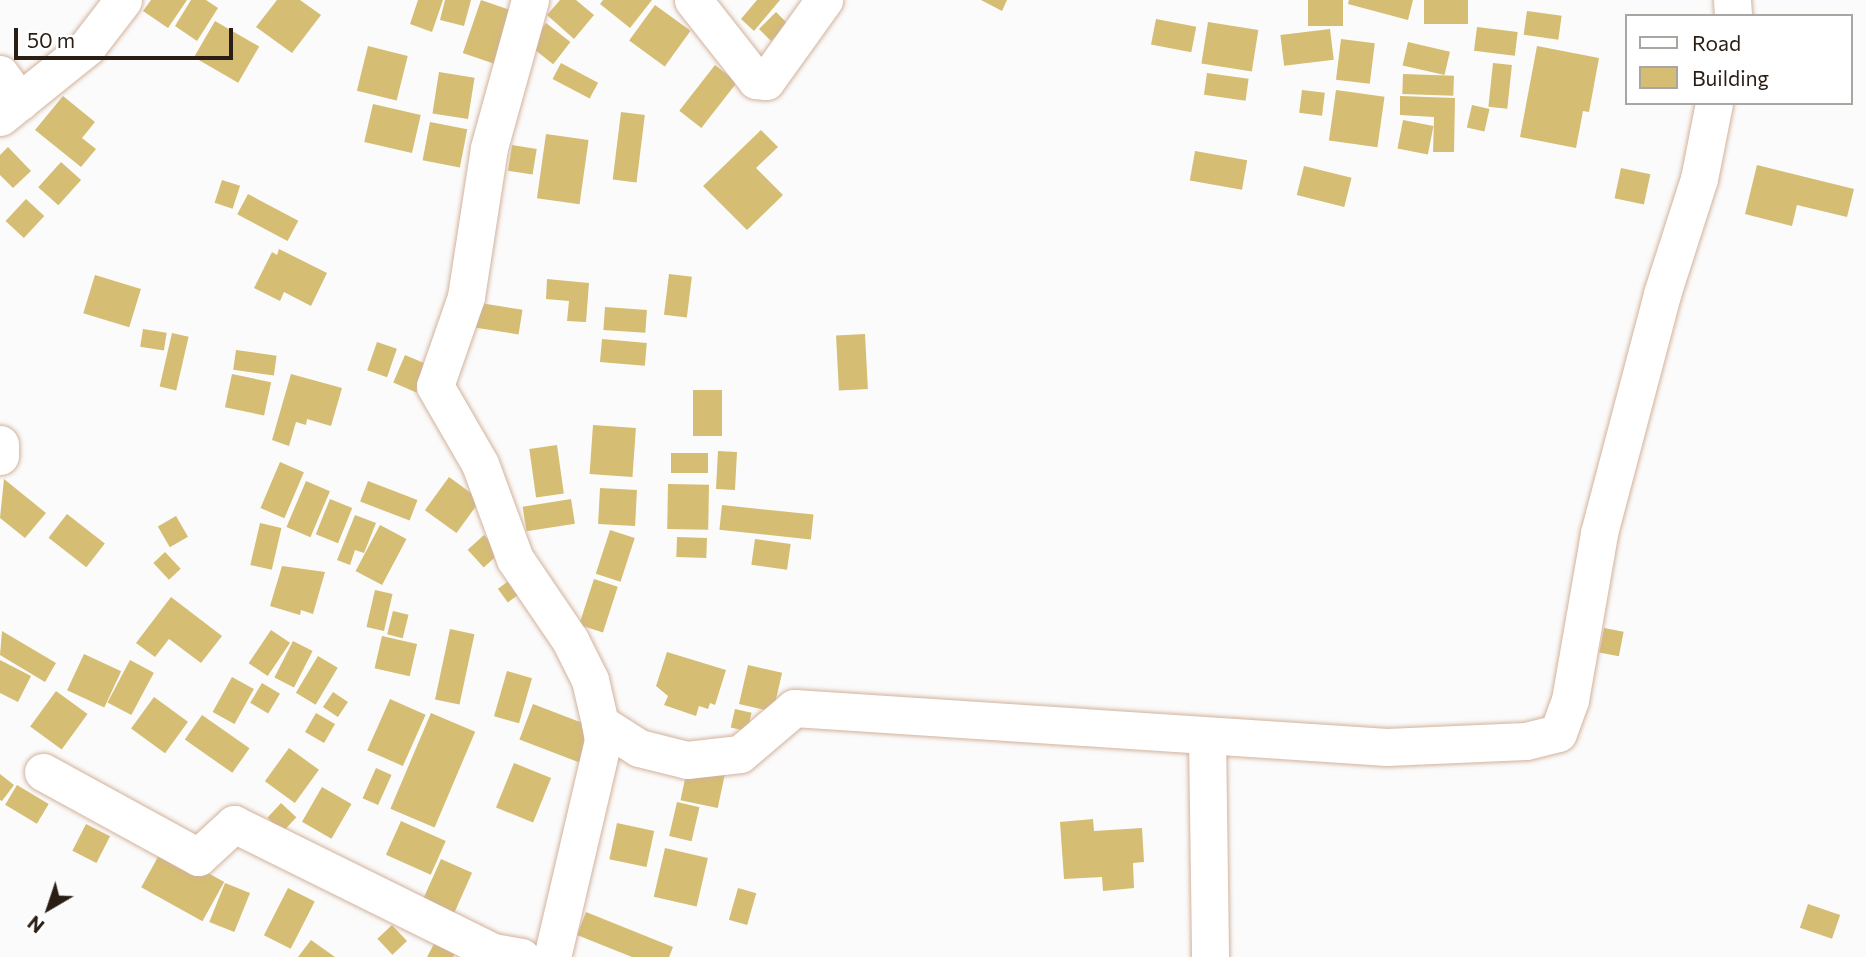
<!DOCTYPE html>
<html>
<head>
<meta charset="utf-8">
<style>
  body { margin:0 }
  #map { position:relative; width:1866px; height:957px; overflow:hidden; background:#fbfbfb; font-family:Commissioner,sans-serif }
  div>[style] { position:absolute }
  .building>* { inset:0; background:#d5bd73; transform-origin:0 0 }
  .roads { filter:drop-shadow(0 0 2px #d2b29b) drop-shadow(0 0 2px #d2b29b) }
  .minor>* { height:37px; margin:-18.5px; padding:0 18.5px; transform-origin:18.5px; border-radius:18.5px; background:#fff }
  span { translate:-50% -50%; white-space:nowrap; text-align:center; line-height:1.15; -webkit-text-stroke:6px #fff; paint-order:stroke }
  .legend { position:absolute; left:1625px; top:14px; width:228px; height:91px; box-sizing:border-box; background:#fff; border:2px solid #a9a5a1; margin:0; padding:9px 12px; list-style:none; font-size:21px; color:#291d14 }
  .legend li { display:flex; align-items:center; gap:14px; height:35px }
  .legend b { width:35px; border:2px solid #a9a5a1 }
  .north { position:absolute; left:14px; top:873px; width:70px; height:70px; -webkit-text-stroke:5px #fff; paint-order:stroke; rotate:219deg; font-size:19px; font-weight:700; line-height:28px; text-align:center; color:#291d14 }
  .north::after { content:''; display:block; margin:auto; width:24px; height:32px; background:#291d14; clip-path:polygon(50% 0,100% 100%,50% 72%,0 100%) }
  .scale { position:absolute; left:14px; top:28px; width:219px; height:32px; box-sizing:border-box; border:4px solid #291d14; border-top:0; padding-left:9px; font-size:21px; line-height:24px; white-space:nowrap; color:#291d14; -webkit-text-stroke:5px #fff; paint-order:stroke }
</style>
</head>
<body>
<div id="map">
  <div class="building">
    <div style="clip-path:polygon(151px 0,187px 0,168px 28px,143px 11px)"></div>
    <div style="clip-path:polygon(191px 0,206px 0,218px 8px,197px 41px,175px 26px)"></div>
    <div style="clip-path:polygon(277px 0,300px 0,321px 15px,292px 53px,256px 27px)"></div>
    <div style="clip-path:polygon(418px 0,443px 0,432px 32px,410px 24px)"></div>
    <div style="clip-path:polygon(445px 0,471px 0,464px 26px,440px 20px)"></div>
    <div style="left:481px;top:0;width:34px;height:56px;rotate:19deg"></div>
    <div style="clip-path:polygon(560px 0,576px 0,594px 15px,574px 39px,547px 15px)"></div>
    <div style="clip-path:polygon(603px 0,652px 0,630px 28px,600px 4px)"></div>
    <div style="clip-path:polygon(757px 0,780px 0,754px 31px,741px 19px)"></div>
    <div style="clip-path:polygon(981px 0,1007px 0,1002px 11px)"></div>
    <div style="left:1308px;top:0;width:35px;height:26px"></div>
    <div style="clip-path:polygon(1349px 0,1413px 0,1408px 20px,1348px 4px)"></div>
    <div style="left:1424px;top:0;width:44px;height:24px"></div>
    <div style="left:655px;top:5px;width:44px;height:44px;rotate:36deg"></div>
    <div style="left:1527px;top:11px;width:35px;height:24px;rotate:8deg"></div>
    <div style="left:776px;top:12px;width:17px;height:24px;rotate:45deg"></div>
    <div style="left:1156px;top:19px;width:41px;height:26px;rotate:11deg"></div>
    <div style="left:215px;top:21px;width:51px;height:42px;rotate:30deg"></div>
    <div style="left:1208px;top:22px;width:51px;height:42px;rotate:9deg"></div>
    <div style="left:546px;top:23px;width:31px;height:28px;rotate:38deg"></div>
    <div style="left:1477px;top:27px;width:41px;height:24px;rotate:7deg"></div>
    <div style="left:1330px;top:29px;width:31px;height:50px;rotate:83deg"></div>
    <div style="left:1341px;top:39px;width:34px;height:41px;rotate:7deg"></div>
    <div style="left:1408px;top:42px;width:43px;height:24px;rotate:13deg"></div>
    <div style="left:368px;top:46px;width:41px;height:46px;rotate:14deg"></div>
    <div style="clip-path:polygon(1537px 46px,1599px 58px,1589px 112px,1583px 111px,1576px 148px,1520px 137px)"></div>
    <div style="left:561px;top:63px;width:42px;height:18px;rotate:28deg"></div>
    <div style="left:1493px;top:63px;width:19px;height:44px;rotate:6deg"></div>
    <div style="left:715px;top:65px;width:28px;height:58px;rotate:38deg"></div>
    <div style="left:439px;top:72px;width:36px;height:42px;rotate:9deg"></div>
    <div style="left:1207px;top:73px;width:42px;height:22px;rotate:8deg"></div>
    <div style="left:1403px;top:74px;width:51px;height:20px;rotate:2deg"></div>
    <div style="left:1302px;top:90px;width:23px;height:23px;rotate:7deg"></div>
    <div style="left:1336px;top:90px;width:49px;height:51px;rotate:8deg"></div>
    <div style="clip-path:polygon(63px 96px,95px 122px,82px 138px,96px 149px,81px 167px,35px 130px)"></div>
    <div style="clip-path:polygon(1400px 96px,1455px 98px,1454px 152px,1433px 152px,1434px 117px,1400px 115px)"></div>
    <div style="left:373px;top:104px;width:49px;height:39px;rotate:13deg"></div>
    <div style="left:1472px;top:105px;width:18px;height:23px;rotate:13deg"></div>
    <div style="left:621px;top:112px;width:24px;height:68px;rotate:7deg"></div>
    <div style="left:1403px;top:120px;width:31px;height:29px;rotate:11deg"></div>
    <div style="left:430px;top:122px;width:38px;height:39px;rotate:11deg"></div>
    <div style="clip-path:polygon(761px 130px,778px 147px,756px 168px,783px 195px,747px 230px,703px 186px)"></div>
    <div style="left:546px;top:134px;width:43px;height:65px;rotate:8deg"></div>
    <div style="left:512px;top:145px;width:25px;height:26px;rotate:9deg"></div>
    <div style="clip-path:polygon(8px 147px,31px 171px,13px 188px,0 175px,0 155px)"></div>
    <div style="left:1195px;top:151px;width:53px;height:30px;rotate:10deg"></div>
    <div style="left:61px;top:162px;width:27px;height:34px;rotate:42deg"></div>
    <div style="clip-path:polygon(1757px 165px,1854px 189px,1847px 217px,1797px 205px,1792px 226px,1745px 214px)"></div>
    <div style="left:1304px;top:166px;width:49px;height:30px;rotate:14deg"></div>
    <div style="left:1621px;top:168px;width:30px;height:31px;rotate:12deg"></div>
    <div style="left:222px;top:180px;width:19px;height:24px;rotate:18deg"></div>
    <div style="left:248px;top:194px;width:57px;height:23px;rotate:28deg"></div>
    <div style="left:26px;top:199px;width:25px;height:30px;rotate:43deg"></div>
    <div style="clip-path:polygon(279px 249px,327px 273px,311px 306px,284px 292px,280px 301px,254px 288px,272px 252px,277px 255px)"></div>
    <div style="left:669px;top:274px;width:23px;height:41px;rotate:7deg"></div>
    <div style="left:95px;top:275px;width:48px;height:40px;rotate:17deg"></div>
    <div style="clip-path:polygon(547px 279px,589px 283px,586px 322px,567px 321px,569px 301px,546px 299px)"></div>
    <div style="left:480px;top:303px;width:43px;height:25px;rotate:9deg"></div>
    <div style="left:605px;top:307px;width:42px;height:23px;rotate:4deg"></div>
    <div style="left:143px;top:329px;width:24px;height:18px;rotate:9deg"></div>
    <div style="left:172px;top:333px;width:17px;height:55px;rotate:13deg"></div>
    <div style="left:865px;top:334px;width:55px;height:29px;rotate:87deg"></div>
    <div style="left:602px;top:339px;width:45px;height:23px;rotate:5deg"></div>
    <div style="left:377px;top:342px;width:21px;height:30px;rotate:19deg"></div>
    <div style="left:236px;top:350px;width:41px;height:20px;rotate:8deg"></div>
    <div style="left:405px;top:355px;width:25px;height:30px;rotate:23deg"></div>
    <div style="left:232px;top:374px;width:40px;height:34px;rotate:12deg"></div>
    <div style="clip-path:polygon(291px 374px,342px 388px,331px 426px,307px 419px,306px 425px,296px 422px,289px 446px,272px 440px)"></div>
    <div style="left:693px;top:390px;width:29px;height:46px"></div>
    <div style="left:593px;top:425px;width:43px;height:49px;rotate:4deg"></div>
    <div style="left:557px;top:445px;width:49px;height:28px;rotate:82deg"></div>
    <div style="left:718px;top:451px;width:19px;height:38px;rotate:3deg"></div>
    <div style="left:671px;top:453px;width:37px;height:20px"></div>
    <div style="left:280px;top:462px;width:26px;height:50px;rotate:23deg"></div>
    <div style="left:449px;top:477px;width:39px;height:41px;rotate:36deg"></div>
    <div style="clip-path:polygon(4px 479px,46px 513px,25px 538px,0 518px)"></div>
    <div style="left:306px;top:481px;width:26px;height:50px;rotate:23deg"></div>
    <div style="left:368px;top:481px;width:53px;height:22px;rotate:21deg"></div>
    <div style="left:668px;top:484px;width:41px;height:45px;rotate:1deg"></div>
    <div style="left:600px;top:488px;width:37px;height:36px;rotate:3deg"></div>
    <div style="left:330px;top:499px;width:24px;height:38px;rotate:22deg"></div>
    <div style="left:571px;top:499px;width:25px;height:49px;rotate:81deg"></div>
    <div style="left:722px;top:505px;width:92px;height:25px;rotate:6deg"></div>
    <div style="left:67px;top:514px;width:48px;height:30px;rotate:38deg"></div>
    <div style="clip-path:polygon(355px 515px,376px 523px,364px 553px,355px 550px,350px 565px,337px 560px)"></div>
    <div style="left:176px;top:516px;width:24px;height:21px;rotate:60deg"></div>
    <div style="left:260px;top:523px;width:22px;height:43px;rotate:13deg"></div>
    <div style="left:380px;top:525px;width:30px;height:52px;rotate:28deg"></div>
    <div style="left:610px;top:530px;width:26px;height:46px;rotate:18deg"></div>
    <div style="left:484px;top:535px;width:24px;height:22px;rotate:48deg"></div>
    <div style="left:677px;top:537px;width:30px;height:20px;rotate:2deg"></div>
    <div style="left:755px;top:539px;width:36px;height:26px;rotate:8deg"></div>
    <div style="left:165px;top:552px;width:23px;height:16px;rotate:47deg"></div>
    <div style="clip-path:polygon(282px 566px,325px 572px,313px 614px,301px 610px,300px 615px,270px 606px)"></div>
    <div style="left:514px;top:577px;width:17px;height:20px;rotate:54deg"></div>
    <div style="left:594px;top:579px;width:25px;height:48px;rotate:18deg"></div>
    <div style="left:375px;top:590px;width:18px;height:38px;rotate:13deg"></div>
    <div style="clip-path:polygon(171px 597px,222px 636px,201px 663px,169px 639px,155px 657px,136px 643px)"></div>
    <div style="left:393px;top:611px;width:16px;height:24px;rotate:14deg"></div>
    <div style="left:1604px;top:628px;width:20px;height:25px;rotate:11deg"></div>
    <div style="left:450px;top:629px;width:25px;height:72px;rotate:12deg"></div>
    <div style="left:271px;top:630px;width:23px;height:40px;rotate:34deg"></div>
    <div style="clip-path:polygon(2px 631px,56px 663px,45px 682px,0 655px)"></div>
    <div style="left:382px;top:636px;width:36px;height:33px;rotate:13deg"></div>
    <div style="left:293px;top:641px;width:22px;height:41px;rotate:27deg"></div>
    <div style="clip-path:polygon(667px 652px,726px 670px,715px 705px,710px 703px,708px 709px,699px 706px,696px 716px,664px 705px,668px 696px,656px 686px)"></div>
    <div style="left:84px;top:654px;width:41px;height:40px;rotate:25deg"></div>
    <div style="left:318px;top:656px;width:23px;height:43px;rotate:31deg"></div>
    <div style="clip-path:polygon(0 660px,31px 676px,18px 702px,0 693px)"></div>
    <div style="left:130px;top:660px;width:27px;height:48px;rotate:28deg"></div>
    <div style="left:748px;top:665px;width:35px;height:40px;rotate:13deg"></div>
    <div style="left:507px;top:671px;width:26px;height:47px;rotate:16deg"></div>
    <div style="left:232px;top:677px;width:25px;height:40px;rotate:29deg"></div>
    <div style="left:262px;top:683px;width:21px;height:23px;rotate:31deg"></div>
    <div style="left:56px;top:691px;width:39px;height:44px;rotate:36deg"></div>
    <div style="left:333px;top:692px;width:18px;height:18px;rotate:34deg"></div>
    <div style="left:154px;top:697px;width:42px;height:39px;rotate:36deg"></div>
    <div style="left:390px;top:699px;width:39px;height:56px;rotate:24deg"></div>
    <div style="left:533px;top:704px;width:65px;height:38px;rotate:21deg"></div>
    <div style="left:735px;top:709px;width:17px;height:19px;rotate:13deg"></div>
    <div style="left:316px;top:713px;width:22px;height:22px;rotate:30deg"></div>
    <div style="left:431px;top:713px;width:48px;height:104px;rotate:23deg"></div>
    <div style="left:202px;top:715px;width:58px;height:30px;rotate:35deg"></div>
    <div style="left:289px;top:748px;width:37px;height:41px;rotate:36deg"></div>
    <div style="left:514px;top:763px;width:40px;height:48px;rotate:22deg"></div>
    <div style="left:688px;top:765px;width:38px;height:36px;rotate:12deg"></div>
    <div style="left:376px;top:768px;width:17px;height:33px;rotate:24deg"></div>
    <div style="clip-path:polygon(0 774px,14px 785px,2px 801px,0 800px)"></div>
    <div style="left:17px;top:785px;width:37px;height:23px;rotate:31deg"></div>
    <div style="left:322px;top:787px;width:34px;height:40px;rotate:30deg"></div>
    <div style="left:677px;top:802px;width:23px;height:35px;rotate:13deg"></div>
    <div style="left:281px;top:803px;width:21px;height:20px;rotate:43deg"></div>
    <div style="clip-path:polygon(1093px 819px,1094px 831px,1142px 828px,1144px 862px,1133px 863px,1134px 888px,1103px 891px,1102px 877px,1064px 879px,1060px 822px)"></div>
    <div style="left:401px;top:821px;width:49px;height:37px;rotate:24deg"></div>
    <div style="left:617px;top:823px;width:38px;height:37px;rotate:12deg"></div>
    <div style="left:86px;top:824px;width:27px;height:30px;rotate:27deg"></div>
    <div style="left:163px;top:848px;width:70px;height:45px;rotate:29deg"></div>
    <div style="left:665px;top:848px;width:44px;height:50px;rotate:13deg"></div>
    <div style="left:441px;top:859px;width:34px;height:45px;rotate:24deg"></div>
    <div style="left:225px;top:883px;width:27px;height:42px;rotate:22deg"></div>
    <div style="left:288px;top:888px;width:30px;height:53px;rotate:27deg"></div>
    <div style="left:738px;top:888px;width:19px;height:33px;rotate:16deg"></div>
    <div style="left:1808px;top:904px;width:34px;height:25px;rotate:19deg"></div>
    <div style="clip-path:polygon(586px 912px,673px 947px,669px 957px,632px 957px,577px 935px)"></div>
    <div style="left:392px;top:925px;width:22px;height:20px;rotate:47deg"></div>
    <div style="clip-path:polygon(311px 940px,335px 957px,298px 957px)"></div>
    <div style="clip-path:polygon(435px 942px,455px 954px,453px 957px,427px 957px)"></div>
  </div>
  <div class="roads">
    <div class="minor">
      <div style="left:530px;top:0;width:154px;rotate:105.5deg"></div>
      <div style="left:489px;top:148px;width:151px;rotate:98.8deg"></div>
      <div style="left:466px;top:297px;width:94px;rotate:109.2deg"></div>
      <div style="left:435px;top:386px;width:90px;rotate:60deg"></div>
      <div style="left:480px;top:464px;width:101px;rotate:69.8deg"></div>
      <div style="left:515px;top:559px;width:98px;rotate:55.8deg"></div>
      <div style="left:570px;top:640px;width:45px;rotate:63.4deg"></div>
      <div style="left:590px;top:680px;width:44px;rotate:76.9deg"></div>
      <div style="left:600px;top:723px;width:17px;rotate:80deg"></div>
      <div style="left:603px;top:740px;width:223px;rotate:103.2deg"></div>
      <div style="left:693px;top:0;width:102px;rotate:51.8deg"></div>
      <div style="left:756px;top:80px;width:10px;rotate:6deg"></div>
      <div style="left:766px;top:81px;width:100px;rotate:-54.4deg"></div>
      <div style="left:1732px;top:0;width:16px;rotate:86deg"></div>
      <div style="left:0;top:74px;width:34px;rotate:54deg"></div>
      <div style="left:0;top:117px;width:112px;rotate:-38.8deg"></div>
      <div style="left:87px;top:47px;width:59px;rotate:-52.5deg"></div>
      <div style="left:0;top:444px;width:12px;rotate:90deg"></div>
      <div style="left:600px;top:723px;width:46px;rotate:32.7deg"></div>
      <div style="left:639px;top:748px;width:49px;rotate:14deg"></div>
      <div style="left:687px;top:760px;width:53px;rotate:-6.5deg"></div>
      <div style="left:740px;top:754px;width:71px;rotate:-40.4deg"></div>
      <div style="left:794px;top:708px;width:594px;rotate:3.76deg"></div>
      <div style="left:1387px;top:747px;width:139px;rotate:-2.5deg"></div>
      <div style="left:1526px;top:741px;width:33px;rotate:-14deg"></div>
      <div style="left:1558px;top:733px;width:35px;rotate:-70deg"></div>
      <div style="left:1570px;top:700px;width:169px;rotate:-80.1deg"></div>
      <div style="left:1599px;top:533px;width:247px;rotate:-75.2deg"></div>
      <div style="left:1662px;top:294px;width:121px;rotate:-72.2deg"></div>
      <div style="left:1699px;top:179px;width:77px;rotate:-78.8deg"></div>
      <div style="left:1207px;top:736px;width:221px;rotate:89.2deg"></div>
      <div style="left:43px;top:772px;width:177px;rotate:28.7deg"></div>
      <div style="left:198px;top:857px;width:49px;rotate:-42.5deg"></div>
      <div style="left:234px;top:824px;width:289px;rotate:26.3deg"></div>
      <div style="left:493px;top:952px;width:29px;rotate:10deg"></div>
    </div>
  </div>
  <ul class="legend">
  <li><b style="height:9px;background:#fff"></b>Road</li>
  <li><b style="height:19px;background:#d5bd73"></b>Building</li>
  </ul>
  <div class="north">N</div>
  <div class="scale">50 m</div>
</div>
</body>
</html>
